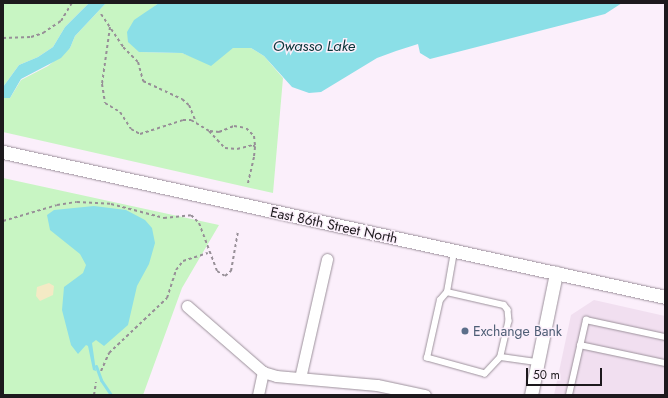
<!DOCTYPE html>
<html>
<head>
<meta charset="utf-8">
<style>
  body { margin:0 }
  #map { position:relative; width:668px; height:398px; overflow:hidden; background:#fbeffb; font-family:Jost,sans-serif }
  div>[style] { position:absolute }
  .built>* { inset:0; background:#f1dff0 }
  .green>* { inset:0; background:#c8f5c3 }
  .sand>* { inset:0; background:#f4eac5 }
  .water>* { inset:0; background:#8bdfe7 }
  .stream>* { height:3px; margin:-1.5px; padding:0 1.5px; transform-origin:1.5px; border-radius:1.5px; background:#8bdfe7 }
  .path>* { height:2px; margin-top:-1px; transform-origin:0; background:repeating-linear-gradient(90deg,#978f97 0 3px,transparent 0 6px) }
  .roads { filter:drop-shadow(0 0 1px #9c919b) drop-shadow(0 0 1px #9c919b) }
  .service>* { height:5.5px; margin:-2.75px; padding:0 2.75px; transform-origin:2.75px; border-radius:2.75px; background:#fff }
  .minor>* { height:11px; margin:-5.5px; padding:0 5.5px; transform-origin:5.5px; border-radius:5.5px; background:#fff }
  .tertiary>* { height:13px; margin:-6.5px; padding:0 6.5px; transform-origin:6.5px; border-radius:6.5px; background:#fff }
  .dots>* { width:11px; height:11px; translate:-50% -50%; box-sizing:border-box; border:2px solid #fbeffb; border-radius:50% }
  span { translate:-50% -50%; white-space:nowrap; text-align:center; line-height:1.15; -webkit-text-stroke:3px #fbeffb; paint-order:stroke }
  .street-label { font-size:14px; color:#1d191d }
  .service-label { font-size:14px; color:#4e5e75 }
  .left { translate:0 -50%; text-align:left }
  .water-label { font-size:15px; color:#0b3539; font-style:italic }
  .frame { position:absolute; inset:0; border:4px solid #1d191d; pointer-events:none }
  .scale { position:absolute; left:526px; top:368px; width:76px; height:18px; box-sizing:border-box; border:2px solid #1d191d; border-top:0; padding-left:5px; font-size:12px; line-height:14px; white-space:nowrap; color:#1d191d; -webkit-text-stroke:3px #fbeffb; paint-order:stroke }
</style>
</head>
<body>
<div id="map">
  <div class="built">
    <div style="clip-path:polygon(594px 300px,665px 316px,665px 395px,554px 395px,571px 315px)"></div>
  </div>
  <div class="green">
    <div style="clip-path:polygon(3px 3px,89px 3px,65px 27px,53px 47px,38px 57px,19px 65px,3px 87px)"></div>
    <div style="clip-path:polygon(106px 3px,159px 3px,148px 11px,139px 52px,182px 53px,195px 58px,233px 48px,251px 48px,264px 56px,283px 78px,273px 193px,3px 132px,3px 98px,10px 98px,21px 80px,48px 66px,70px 48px,75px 36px)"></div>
    <div style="clip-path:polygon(3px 178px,219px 225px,182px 288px,143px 395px,3px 395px)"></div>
  </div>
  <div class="sand">
    <div style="clip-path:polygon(49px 283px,54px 286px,53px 295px,40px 301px,36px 296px,37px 287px)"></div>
  </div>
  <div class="water">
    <div style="clip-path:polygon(89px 3px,106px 3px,75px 36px,70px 48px,61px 58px,21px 79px,10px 98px,3px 98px,3px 87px,19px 65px,38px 57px,53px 47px,65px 27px)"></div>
    <div style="clip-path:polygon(159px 3px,622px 3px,605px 14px,430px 59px,420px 53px,418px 44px,396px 51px,377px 58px,321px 92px,309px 93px,292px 87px,264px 56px,251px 48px,233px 48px,211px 66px,182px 53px,139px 52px,128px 42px,127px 32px,134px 20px)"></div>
    <div style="clip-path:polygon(94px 206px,126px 210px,145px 220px,152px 228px,155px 243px,149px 264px,137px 286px,128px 325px,104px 346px,96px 340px,92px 343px,96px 371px,93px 370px,88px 346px,86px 345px,78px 354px,71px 345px,62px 310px,64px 287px,83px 273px,86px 265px,80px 254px,50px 230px,47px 215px,54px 210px)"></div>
  </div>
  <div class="stream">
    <div style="left:96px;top:366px;width:15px;rotate:70deg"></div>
    <div style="left:101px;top:380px;width:18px;rotate:56deg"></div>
  </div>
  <div class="path">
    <div style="left:101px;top:14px;width:40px;rotate:56deg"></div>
    <div style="left:123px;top:47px;width:21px;rotate:45deg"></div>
    <div style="left:138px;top:62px;width:20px;rotate:75deg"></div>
    <div style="left:143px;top:81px;width:43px;rotate:24.8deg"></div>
    <div style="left:182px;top:99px;width:9px;rotate:41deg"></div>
    <div style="left:189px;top:105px;width:18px;rotate:68deg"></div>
    <div style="left:110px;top:27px;width:58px;rotate:98deg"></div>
    <div style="left:102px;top:84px;width:19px;rotate:81deg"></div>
    <div style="left:105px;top:103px;width:17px;rotate:31deg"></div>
    <div style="left:120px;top:112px;width:20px;rotate:57deg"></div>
    <div style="left:131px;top:129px;width:10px;rotate:29deg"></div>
    <div style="left:140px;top:134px;width:45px;rotate:-18deg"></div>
    <div style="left:183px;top:120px;width:8px"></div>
    <div style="left:191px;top:120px;width:21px;rotate:31deg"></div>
    <div style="left:209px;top:131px;width:23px;rotate:47deg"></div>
    <div style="left:225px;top:148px;width:12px;rotate:5deg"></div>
    <div style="left:237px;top:149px;width:16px;rotate:-14deg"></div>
    <div style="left:253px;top:145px;width:3px;rotate:45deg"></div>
    <div style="left:255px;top:147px;width:10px;rotate:96deg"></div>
    <div style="left:254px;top:157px;width:27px;rotate:103deg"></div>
    <div style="left:3px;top:38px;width:28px;rotate:-2deg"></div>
    <div style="left:31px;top:37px;width:13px;rotate:-18deg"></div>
    <div style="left:43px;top:33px;width:22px;rotate:-34deg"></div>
    <div style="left:61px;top:21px;width:21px;rotate:-59deg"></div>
    <div style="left:210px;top:131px;width:9px;rotate:6deg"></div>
    <div style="left:219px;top:132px;width:16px;rotate:-22deg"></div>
    <div style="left:234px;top:126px;width:12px;rotate:9deg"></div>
    <div style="left:246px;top:128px;width:11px;rotate:45deg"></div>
    <div style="left:254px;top:136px;width:10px;rotate:84deg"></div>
    <div style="left:3px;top:221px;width:56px;rotate:-16.5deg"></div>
    <div style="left:57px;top:205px;width:20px;rotate:-9deg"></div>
    <div style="left:77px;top:202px;width:34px;rotate:3deg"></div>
    <div style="left:111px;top:204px;width:55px;rotate:14.8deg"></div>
    <div style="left:164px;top:218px;width:27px;rotate:-6deg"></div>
    <div style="left:191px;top:215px;width:11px;rotate:45deg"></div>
    <div style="left:199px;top:223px;width:51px;rotate:69.4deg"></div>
    <div style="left:217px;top:271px;width:9px;rotate:32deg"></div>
    <div style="left:225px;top:276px;width:8px;rotate:-40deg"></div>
    <div style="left:231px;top:271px;width:40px;rotate:-80deg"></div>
    <div style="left:101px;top:371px;width:20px;rotate:-66deg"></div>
    <div style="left:109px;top:353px;width:80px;rotate:-43.5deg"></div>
    <div style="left:167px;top:298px;width:29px;rotate:-72deg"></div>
    <div style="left:176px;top:270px;width:11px;rotate:-52deg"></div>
    <div style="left:183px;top:261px;width:26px;rotate:-18deg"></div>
    <div style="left:94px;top:395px;width:13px;rotate:-81deg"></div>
  </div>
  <div class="roads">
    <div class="service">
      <div style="left:447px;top:292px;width:58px;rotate:12.8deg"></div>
      <div style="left:504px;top:305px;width:6px;rotate:51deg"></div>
      <div style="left:508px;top:310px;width:11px;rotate:85deg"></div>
      <div style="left:509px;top:321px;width:37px;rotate:103deg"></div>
      <div style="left:501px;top:357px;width:23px;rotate:133deg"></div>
      <div style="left:485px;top:374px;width:60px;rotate:-164.6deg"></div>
      <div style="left:427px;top:358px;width:59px;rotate:-77.4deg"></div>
      <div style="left:440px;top:300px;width:11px;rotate:-49deg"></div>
      <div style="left:447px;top:292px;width:41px;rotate:-80.1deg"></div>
      <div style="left:580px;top:345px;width:87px;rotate:12deg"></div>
      <div style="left:501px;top:357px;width:37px;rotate:8deg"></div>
      <div style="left:569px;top:395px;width:77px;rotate:-77.2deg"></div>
      <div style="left:586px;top:320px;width:81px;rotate:12.1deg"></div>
    </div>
    <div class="minor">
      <div style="left:187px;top:306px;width:101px;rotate:41deg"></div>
      <div style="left:263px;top:372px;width:14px;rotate:17deg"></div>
      <div style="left:276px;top:376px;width:101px;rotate:5.1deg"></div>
      <div style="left:377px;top:385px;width:49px;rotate:11.8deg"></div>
      <div style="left:300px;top:378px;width:122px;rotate:-77.2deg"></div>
      <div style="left:258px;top:395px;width:24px;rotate:-78deg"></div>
    </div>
    <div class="tertiary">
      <div style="left:3px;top:152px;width:678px;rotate:12.35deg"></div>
      <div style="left:531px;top:395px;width:125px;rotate:-78.4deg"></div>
    </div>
  </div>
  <div class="dots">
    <div style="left:465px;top:331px;background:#5c6f8a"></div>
  </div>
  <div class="street-label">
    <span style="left:334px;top:225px;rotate:12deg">East 86th Street North</span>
  </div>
  <div class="service-label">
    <span class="left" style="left:473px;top:331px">Exchange Bank</span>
  </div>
  <div class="water-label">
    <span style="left:314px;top:47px">Owasso Lake</span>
  </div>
  <div class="frame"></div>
  <div class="scale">50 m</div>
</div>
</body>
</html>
